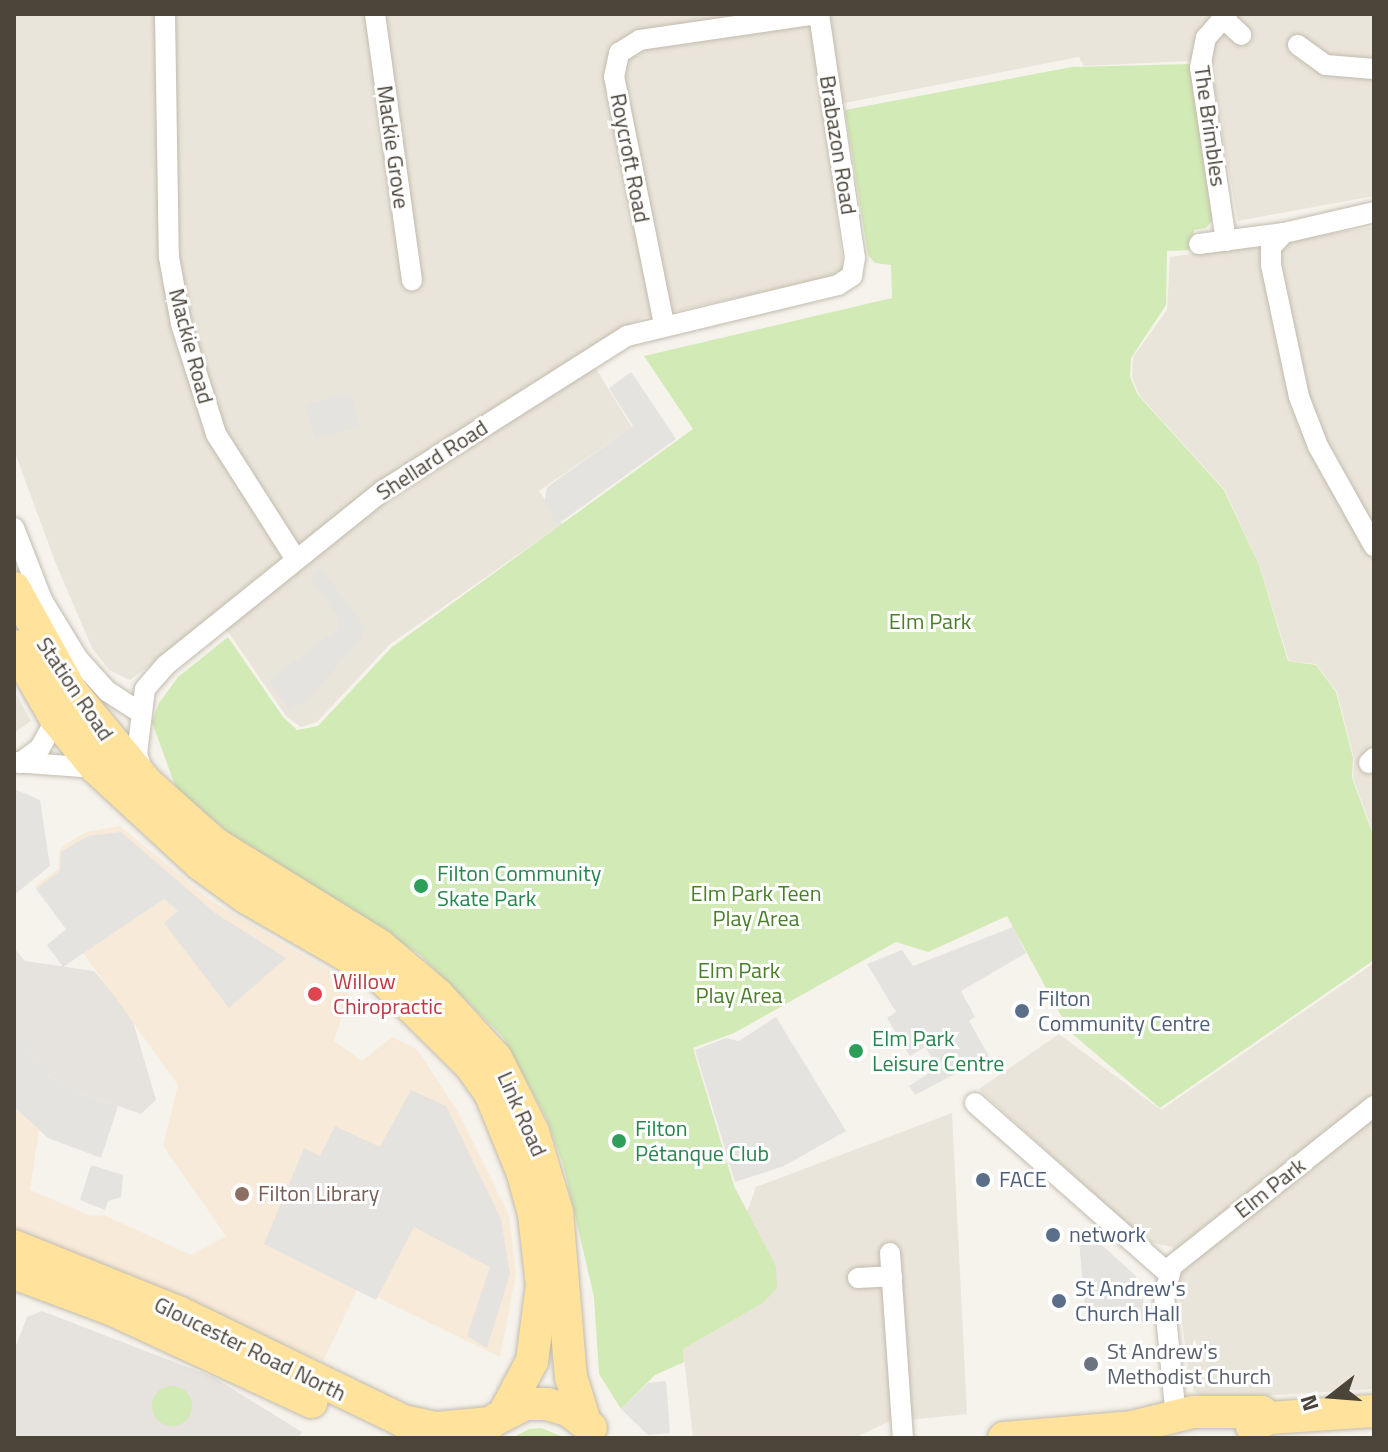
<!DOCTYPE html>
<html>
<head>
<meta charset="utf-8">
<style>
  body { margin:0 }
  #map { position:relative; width:1388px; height:1452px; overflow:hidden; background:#f6f3ec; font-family:"Titillium Web",sans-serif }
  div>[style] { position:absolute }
  .residential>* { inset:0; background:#eae5da }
  .commercial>* { inset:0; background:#f7ead8 }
  .industrial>* { inset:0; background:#e6e2dd }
  .green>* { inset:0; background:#d2eab5 }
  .round { border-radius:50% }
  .parking>* { inset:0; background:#e5e3e0; transform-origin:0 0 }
  .roads { filter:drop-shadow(0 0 2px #c2bbae) drop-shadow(0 0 2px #c2bbae) }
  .street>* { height:20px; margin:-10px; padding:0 10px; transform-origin:10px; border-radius:10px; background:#fff }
  .primary>* { height:32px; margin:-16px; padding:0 16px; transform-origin:16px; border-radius:16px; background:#ffe39c }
  .dots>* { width:22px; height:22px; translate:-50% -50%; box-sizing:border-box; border:4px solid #fff; border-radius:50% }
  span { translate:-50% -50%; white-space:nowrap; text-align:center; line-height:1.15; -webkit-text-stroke:6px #fff; paint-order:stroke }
  .street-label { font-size:22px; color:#4b4439 }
  .park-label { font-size:22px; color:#4a7f2a }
  .leisure-label { font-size:22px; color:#27864d }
  .left { translate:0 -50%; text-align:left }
  .health-label { font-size:22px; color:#be3a42 }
  .service-label { font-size:22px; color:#4e5e75 }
  .education-label { font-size:22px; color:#785e54 }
  .worship-label { font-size:22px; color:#5b616d }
  .frame { position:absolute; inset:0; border:16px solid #4b4439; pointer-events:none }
  .north { position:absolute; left:1292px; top:1356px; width:80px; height:80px; -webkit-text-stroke:6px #fff; paint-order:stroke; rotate:253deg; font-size:22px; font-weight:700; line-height:32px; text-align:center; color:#4b4439 }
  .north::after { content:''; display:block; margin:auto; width:28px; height:36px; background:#4b4439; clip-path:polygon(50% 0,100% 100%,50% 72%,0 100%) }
</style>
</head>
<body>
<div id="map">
  <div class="residential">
    <div style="clip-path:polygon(14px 14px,1374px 14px,1374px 196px,1238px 221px,1209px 60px,1084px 66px,1079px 57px,824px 107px,843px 269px,832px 277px,642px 318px,585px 351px,632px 427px,539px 491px,562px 524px,389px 645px,317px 722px,301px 727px,287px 717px,217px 616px,130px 680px,109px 670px,92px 648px,56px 564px,14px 450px)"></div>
    <div style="clip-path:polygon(1374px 227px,1374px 835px,1353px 778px,1354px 759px,1337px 692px,1316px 664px,1289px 661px,1260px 567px,1225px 490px,1139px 395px,1132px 377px,1133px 357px,1167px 310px,1170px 257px)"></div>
    <div style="clip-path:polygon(14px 690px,31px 721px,14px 733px)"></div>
    <div style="clip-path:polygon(1374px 963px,1374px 1389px,1206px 1399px,1194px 1391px,1188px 1370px,1173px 1247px,1146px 1242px,979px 1089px,1059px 1034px,1161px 1110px)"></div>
    <div style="clip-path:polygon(952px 1113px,967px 1414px,888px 1422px,856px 1437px,693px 1438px,683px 1349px,763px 1303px,776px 1266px,747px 1212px,756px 1187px)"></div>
  </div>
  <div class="commercial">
    <div style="clip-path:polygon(120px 826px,210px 900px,342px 978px,349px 994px,334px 1041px,362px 1061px,392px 1037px,417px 1049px,459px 1114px,509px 1215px,516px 1274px,500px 1357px,358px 1288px,323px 1361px,14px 1230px,15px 1109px,39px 1130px,30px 1190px,91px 1216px,104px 1215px,191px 1255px,226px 1236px,163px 1146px,178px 1085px,35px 886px,58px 869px,60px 848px,86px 832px)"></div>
  </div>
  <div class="industrial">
    <div style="clip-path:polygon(14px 948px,25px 961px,94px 971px,113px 994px,133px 1022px,156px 1100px,141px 1114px,64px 1087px,41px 1069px,14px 1031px)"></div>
    <div style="clip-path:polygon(42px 1311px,213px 1377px,302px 1432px,298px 1438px,14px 1438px,14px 1351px,27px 1317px)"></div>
  </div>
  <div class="green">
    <div style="clip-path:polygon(1191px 64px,1216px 216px,1206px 228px,1194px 230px,1193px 250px,1167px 251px,1166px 305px,1131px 358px,1130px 377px,1138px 395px,1224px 490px,1259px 565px,1288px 661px,1316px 665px,1336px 692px,1353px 758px,1352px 778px,1374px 837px,1374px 960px,1160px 1108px,1070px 1032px,1007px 916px,928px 952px,896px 942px,734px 1033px,693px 1048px,734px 1186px,776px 1266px,777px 1288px,763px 1303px,683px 1349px,684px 1362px,655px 1375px,621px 1409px,599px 1374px,594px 1297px,564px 1168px,547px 1119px,502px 1036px,419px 954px,259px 858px,176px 788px,152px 722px,159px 703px,178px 677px,228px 637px,283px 717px,297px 730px,318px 726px,392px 647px,693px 429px,644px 356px,892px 298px,891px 265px,875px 263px,868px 255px,845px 110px,1072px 67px)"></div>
    <div class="round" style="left:152px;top:1386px;width:40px;height:40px"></div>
    <div style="clip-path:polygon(541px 1428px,566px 1438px,512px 1438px,529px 1429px)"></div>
  </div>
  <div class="parking">
    <div style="clip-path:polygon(631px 372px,676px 439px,558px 524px,544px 504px,547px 487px,633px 426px,609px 388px)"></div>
    <div style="left:350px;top:392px;width:36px;height:47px;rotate:74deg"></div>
    <div style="clip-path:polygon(320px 567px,364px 625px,363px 636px,311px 697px,289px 711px,269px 680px,339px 628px,337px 616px,309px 576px)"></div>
    <div style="clip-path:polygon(14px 789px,40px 800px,50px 866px,14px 895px)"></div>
    <div style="clip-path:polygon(121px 832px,215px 913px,286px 958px,229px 1008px,164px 923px,178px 911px,164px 899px,63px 967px,47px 945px,66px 929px,36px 889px,60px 871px,61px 852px,88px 836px)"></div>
    <div style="clip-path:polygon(1013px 927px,1026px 953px,961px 991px,975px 1017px,969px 1021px,989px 1056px,915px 1095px,909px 1086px,938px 1067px,925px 1047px,910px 1056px,887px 1018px,896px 1012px,867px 964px,902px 950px,913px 966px)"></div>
    <div style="clip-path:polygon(776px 1017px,846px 1131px,784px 1166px,735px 1182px,695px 1050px,726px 1038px,739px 1041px)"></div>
    <div style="clip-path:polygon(14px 1031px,41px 1069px,64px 1087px,118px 1106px,101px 1158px,48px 1138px,14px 1107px)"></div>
    <div style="clip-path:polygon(411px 1090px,446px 1106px,501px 1219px,510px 1274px,487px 1348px,467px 1336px,490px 1267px,414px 1227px,376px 1300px,264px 1244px,304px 1148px,320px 1156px,335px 1126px,380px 1147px)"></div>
    <div style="clip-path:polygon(91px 1165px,123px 1175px,121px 1197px,108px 1201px,105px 1210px,80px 1200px)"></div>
    <div style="clip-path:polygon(1084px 1229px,1136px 1276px,1150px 1323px,1086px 1318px,1078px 1230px)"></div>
    <div style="clip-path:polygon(666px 1381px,670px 1433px,648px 1435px,621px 1409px,648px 1383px)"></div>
  </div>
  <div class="roads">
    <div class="street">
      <div style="left:165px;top:14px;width:243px;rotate:89.1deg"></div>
      <div style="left:169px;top:257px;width:68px;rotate:79.8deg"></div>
      <div style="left:181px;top:324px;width:115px;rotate:72.3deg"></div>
      <div style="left:216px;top:434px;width:147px;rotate:57.5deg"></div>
      <div style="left:375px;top:14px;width:269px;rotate:82.1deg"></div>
      <div style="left:1223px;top:18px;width:25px;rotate:43deg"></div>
      <div style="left:1298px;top:45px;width:34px;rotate:36deg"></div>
      <div style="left:1326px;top:65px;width:48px;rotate:4.8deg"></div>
      <div style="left:1284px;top:233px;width:19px;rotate:133deg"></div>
      <div style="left:1271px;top:247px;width:18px;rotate:90deg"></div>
      <div style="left:1271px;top:265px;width:135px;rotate:78deg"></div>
      <div style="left:1299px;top:397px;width:53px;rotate:68.8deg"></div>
      <div style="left:1318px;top:446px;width:115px;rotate:60.8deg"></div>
      <div style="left:1226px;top:241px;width:175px;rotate:-98.5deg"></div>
      <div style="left:1200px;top:68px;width:31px;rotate:-79deg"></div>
      <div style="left:1206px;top:38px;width:32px;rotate:-49deg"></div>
      <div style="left:1199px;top:244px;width:86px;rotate:-7.4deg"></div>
      <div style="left:1284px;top:233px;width:92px;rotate:-13.1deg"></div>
      <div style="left:664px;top:324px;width:252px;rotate:-101.4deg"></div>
      <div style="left:614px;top:77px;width:25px;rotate:-78deg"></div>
      <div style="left:619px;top:53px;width:25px;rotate:-32deg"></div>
      <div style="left:640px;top:40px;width:181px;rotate:-8.3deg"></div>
      <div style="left:14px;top:528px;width:77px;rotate:68.7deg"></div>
      <div style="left:42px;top:600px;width:69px;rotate:58.6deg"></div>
      <div style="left:78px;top:659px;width:43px;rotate:47.8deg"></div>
      <div style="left:107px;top:691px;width:38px;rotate:33deg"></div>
      <div style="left:14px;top:762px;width:82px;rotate:4.2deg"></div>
      <div style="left:20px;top:763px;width:25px;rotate:-37deg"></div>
      <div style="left:40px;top:748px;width:33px;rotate:-61deg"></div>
      <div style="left:1369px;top:763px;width:7px;rotate:-45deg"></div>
      <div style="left:142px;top:769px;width:16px;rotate:-108deg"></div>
      <div style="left:137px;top:754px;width:65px;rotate:-83deg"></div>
      <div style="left:145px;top:689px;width:32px;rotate:-49deg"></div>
      <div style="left:166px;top:665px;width:280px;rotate:-38.8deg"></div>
      <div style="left:384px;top:490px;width:288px;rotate:-32.4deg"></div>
      <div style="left:627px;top:336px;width:217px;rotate:-13.6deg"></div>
      <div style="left:838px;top:285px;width:17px;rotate:-33deg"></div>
      <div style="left:852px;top:276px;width:18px;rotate:-81deg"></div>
      <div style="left:855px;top:258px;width:247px;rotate:-98.4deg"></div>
      <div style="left:975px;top:1103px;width:257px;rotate:41.4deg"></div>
      <div style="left:890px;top:1253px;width:185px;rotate:86deg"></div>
      <div style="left:858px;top:1278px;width:34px;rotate:-3deg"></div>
      <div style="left:1176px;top:1418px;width:123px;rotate:-95.6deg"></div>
      <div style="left:1164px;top:1296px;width:31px;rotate:-75deg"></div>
      <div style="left:1172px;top:1266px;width:258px;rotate:-38.4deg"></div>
    </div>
    <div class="primary">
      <div style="left:14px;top:588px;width:118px;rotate:61deg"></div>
      <div style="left:71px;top:691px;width:119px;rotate:50.4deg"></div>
      <div style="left:147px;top:783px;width:90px;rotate:41.8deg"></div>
      <div style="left:214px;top:843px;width:194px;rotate:31.7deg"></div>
      <div style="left:379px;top:945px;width:77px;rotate:40.3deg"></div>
      <div style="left:438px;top:995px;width:86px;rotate:47.4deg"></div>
      <div style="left:496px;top:1058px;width:83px;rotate:63.4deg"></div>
      <div style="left:533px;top:1132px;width:84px;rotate:73.3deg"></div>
      <div style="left:557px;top:1212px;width:166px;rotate:85.2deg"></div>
      <div style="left:571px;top:1377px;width:47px;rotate:72.7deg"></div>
      <div style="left:14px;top:646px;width:84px;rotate:60.1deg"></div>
      <div style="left:56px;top:719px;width:63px;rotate:50.8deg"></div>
      <div style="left:96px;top:768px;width:142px;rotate:42.7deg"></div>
      <div style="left:200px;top:864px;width:58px;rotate:35.9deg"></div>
      <div style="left:247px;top:898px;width:150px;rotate:30deg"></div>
      <div style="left:377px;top:973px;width:38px;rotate:3deg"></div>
      <div style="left:377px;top:973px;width:132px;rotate:44.7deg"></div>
      <div style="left:471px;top:1066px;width:35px;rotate:55deg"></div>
      <div style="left:491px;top:1095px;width:85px;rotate:67.9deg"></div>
      <div style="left:523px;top:1174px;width:41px;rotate:74.6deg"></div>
      <div style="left:534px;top:1214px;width:71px;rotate:83.6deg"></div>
      <div style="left:542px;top:1285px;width:77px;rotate:97.5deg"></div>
      <div style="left:532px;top:1361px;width:58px;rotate:117.9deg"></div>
      <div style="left:14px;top:1246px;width:177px;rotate:21.9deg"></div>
      <div style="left:178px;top:1312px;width:250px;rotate:25.8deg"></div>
      <div style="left:403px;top:1421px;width:34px;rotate:12deg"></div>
      <div style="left:436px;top:1428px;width:55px;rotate:-5.2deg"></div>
      <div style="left:14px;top:1273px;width:103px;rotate:20.4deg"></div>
      <div style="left:111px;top:1309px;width:221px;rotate:24.9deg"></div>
      <div style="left:496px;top:1419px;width:33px;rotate:-27deg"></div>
      <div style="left:525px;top:1404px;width:22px"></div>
      <div style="left:547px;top:1404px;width:22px;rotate:16deg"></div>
      <div style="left:568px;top:1410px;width:29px;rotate:38deg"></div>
      <div style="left:1252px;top:1427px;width:19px;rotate:-28deg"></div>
      <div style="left:1269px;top:1418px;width:105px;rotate:-3.8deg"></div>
      <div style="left:1004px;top:1438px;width:128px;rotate:-4.9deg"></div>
      <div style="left:1132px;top:1427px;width:63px;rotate:-13.8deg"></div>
      <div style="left:1193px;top:1412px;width:69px"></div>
      <div style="left:1262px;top:1412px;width:9px;rotate:41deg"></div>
    </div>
  </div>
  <div class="dots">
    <div style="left:421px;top:886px;background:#2e9e5b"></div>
    <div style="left:315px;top:994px;background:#e0444e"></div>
    <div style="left:1022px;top:1011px;background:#5c6f8a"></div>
    <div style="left:856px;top:1051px;background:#2e9e5b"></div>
    <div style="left:619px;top:1141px;background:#2e9e5b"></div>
    <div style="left:983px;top:1180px;background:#5c6f8a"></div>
    <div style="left:242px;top:1194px;background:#8d6e63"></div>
    <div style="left:1053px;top:1235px;background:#5c6f8a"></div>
    <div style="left:1059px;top:1301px;background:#5c6f8a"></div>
    <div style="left:1091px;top:1364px;background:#6b7280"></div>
  </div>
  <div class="street-label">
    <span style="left:1210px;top:126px;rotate:82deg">The Brimbles</span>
    <span style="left:838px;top:145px;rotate:81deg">Brabazon Road</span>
    <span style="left:393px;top:147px;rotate:82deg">Mackie Grove</span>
    <span style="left:630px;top:158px;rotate:79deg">Roycroft Road</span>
    <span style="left:191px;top:346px;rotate:75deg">Mackie Road</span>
    <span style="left:432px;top:460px;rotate:-33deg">Shellard Road</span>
    <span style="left:75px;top:689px;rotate:56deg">Station Road</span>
    <span style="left:522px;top:1114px;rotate:66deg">Link Road</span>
    <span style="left:1270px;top:1188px;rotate:-38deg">Elm Park</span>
    <span style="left:250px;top:1349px;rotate:26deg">Gloucester Road North</span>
  </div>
  <div class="park-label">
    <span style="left:930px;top:622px">Elm Park</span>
    <span style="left:756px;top:906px">Elm Park Teen<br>Play Area</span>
    <span style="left:739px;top:983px">Elm Park<br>Play Area</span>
  </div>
  <div class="leisure-label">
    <span class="left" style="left:437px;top:886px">Filton Community<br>Skate Park</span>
    <span class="left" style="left:872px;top:1051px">Elm Park<br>Leisure Centre</span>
    <span class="left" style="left:635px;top:1141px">Filton<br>Pétanque Club</span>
  </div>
  <div class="health-label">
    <span class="left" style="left:333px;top:994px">Willow<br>Chiropractic</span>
  </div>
  <div class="service-label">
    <span class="left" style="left:1038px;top:1011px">Filton<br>Community Centre</span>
    <span class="left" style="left:999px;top:1180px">FACE</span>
    <span class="left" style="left:1069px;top:1235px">network</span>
    <span class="left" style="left:1075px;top:1301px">St Andrew's<br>Church Hall</span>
  </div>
  <div class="education-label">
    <span class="left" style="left:258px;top:1194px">Filton Library</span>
  </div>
  <div class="worship-label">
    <span class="left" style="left:1107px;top:1364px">St Andrew's<br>Methodist Church</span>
  </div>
  <div class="frame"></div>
  <div class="north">N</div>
</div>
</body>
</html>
